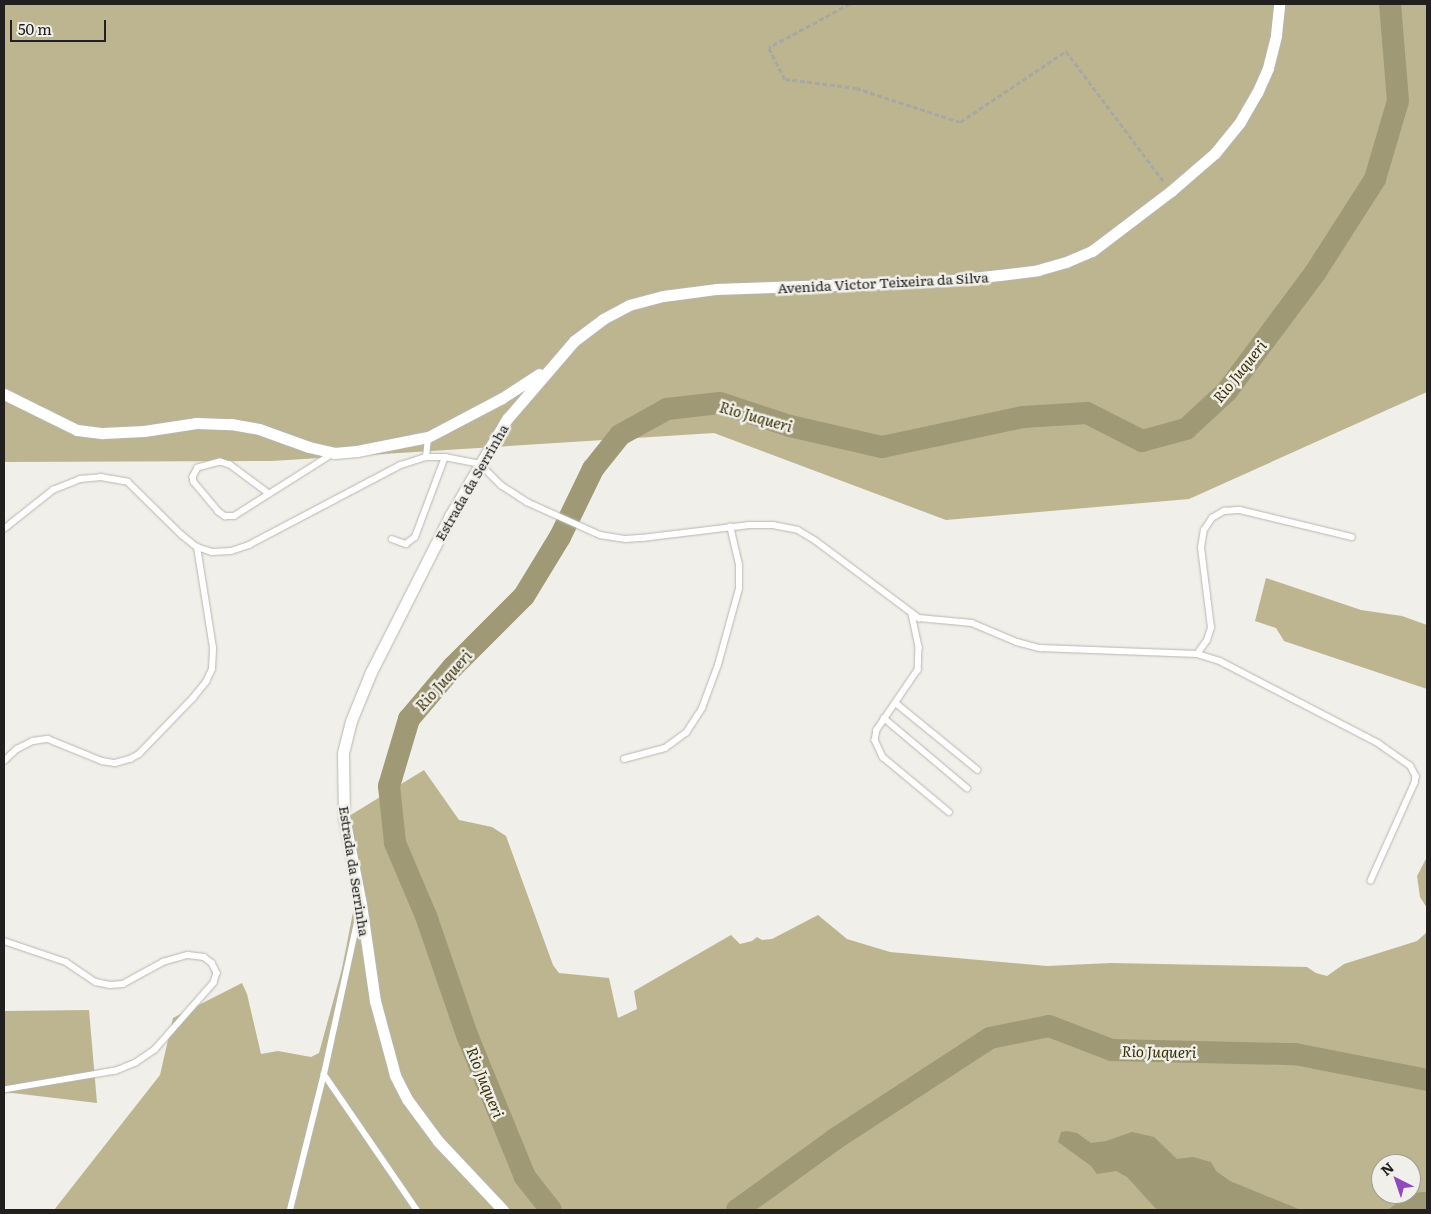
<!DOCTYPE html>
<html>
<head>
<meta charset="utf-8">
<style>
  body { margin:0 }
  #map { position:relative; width:1431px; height:1214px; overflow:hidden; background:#f0efe9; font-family:Literata,serif }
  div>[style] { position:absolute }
  .forest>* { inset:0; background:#bcb590 }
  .water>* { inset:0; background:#a09976 }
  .river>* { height:22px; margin:-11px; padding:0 11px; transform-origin:11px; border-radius:11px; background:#a09976 }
  .path>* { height:2.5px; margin-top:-1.25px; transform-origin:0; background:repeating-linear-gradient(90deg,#a8a7a2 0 5px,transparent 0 7.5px) }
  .roads { filter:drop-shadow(0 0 1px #b7b6b0) drop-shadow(0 0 1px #b7b6b0) }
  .lane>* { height:5.5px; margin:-2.75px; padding:0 2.75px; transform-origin:2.75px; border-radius:2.75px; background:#fff }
  .street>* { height:11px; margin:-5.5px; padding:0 5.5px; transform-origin:5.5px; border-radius:5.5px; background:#fff }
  span { translate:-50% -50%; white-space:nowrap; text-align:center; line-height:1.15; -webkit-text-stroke:5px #f0efe9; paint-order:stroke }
  .street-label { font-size:14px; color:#21201e }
  .water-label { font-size:15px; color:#362e00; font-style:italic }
  .frame { position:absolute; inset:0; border:5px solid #21201e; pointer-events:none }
  .north { position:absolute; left:1371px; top:1154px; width:50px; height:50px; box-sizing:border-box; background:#f0efe9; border:1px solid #9d9c98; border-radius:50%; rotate:319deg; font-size:14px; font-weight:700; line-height:20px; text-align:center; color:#21201e }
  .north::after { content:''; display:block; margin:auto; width:18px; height:22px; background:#8e49bd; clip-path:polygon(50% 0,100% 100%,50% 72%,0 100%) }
  .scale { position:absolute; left:10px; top:20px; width:96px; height:22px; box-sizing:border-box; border:2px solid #21201e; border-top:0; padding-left:6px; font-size:15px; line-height:18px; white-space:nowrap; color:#21201e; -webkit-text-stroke:4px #f0efe9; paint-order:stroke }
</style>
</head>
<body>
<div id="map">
  <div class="forest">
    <div style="clip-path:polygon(4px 4px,1427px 4px,1427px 392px,1189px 499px,946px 520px,714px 433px,272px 461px,4px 462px)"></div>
    <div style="clip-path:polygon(1266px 578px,1361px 610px,1402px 616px,1427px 625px,1427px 689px,1284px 641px,1276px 628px,1255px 621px)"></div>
    <div style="clip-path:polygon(evenodd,424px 770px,459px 820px,492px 827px,506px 836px,553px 965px,559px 973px,609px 978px,618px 1018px,637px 1009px,634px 991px,731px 935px,740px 944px,752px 941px,757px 937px,762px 940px,772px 939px,818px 915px,847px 939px,890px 952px,1047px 966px,1111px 963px,1307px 967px,1316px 973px,1327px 976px,1344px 964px,1417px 941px,1427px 932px,1427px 1210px,54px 1210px,160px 1075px,173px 1018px,242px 983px,247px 994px,261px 1054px,278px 1051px,311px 1057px,319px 1053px,342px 969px,356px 897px,341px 821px,424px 770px,1381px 1164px,1411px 1164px,1411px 1194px,1381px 1194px,1381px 1164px)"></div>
    <div style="clip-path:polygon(1427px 857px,1427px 908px,1420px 897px,1417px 876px)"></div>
    <div style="clip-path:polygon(89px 1010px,97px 1103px,4px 1092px,4px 1011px)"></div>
  </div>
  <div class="water">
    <div style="clip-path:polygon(1067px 1131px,1077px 1133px,1091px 1143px,1106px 1141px,1132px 1132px,1154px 1137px,1177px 1159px,1193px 1157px,1211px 1162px,1216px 1171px,1230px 1181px,1301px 1210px,1157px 1210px,1127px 1177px,1116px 1171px,1097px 1174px,1091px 1166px,1058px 1142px,1061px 1132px)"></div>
    <div style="clip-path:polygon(1422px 1192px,1427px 1192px,1427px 1210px,1387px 1210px,1411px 1194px)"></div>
  </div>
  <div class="river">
    <div style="left:551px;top:1210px;width:42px;rotate:-128.2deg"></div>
    <div style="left:525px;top:1177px;width:153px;rotate:-112.2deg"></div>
    <div style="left:467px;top:1035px;width:126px;rotate:-109deg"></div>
    <div style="left:426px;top:916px;width:79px;rotate:-113deg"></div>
    <div style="left:395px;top:843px;width:57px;rotate:-96deg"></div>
    <div style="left:389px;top:786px;width:70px;rotate:-73.4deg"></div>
    <div style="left:409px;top:719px;width:68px;rotate:-49.8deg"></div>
    <div style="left:453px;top:667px;width:100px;rotate:-45deg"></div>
    <div style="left:524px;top:596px;width:69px;rotate:-58.6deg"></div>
    <div style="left:560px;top:537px;width:76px;rotate:-64.1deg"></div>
    <div style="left:593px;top:469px;width:43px;rotate:-51.5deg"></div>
    <div style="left:620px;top:435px;width:54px;rotate:-29deg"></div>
    <div style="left:667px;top:409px;width:53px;rotate:-6.5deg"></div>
    <div style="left:720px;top:403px;width:74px;rotate:18.2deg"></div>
    <div style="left:790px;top:426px;width:94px;rotate:12.9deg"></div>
    <div style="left:882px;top:447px;width:144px;rotate:-12deg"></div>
    <div style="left:1023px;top:417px;width:64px;rotate:-3.6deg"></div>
    <div style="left:1087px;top:413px;width:62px;rotate:27deg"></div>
    <div style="left:1142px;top:441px;width:46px;rotate:-15.3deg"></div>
    <div style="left:1186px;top:429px;width:56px;rotate:-42.8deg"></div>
    <div style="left:1227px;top:391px;width:147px;rotate:-53.3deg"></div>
    <div style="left:1315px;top:273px;width:112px;rotate:-57.4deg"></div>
    <div style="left:1375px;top:179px;width:81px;rotate:-73.6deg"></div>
    <div style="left:1398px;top:101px;width:97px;rotate:-94.7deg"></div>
    <div style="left:737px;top:1210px;width:121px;rotate:-35.9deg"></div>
    <div style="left:835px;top:1139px;width:185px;rotate:-33.1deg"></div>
    <div style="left:990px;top:1038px;width:60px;rotate:-11.5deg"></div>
    <div style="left:1049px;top:1026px;width:67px;rotate:20.9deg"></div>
    <div style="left:1112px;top:1050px;width:183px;rotate:1.3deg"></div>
    <div style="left:1295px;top:1054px;width:135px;rotate:11.1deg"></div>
  </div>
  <div class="path">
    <div style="left:850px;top:4px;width:92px;rotate:151.5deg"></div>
    <div style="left:769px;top:48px;width:35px;rotate:63deg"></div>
    <div style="left:785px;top:79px;width:72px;rotate:7.2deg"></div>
    <div style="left:856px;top:88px;width:109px;rotate:18.1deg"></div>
    <div style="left:960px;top:122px;width:128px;rotate:-33.8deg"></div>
    <div style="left:1066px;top:51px;width:164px;rotate:53.2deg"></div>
  </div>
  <div class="roads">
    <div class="lane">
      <div style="left:426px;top:457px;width:20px;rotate:-84deg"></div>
      <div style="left:269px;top:494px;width:49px;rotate:-143.4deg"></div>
      <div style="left:230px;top:465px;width:10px;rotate:-163deg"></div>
      <div style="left:220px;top:462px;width:23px;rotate:165deg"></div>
      <div style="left:198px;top:468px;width:10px;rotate:119deg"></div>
      <div style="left:193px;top:477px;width:5px;rotate:79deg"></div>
      <div style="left:194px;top:482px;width:38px;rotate:50deg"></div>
      <div style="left:218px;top:511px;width:9px;rotate:36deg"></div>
      <div style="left:225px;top:516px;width:9px"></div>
      <div style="left:234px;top:516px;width:116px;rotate:-32.3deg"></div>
      <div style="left:4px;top:529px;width:63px;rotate:-38.5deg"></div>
      <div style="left:53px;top:490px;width:29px;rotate:-22deg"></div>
      <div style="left:80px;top:479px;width:21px;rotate:-5deg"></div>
      <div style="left:101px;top:477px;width:27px;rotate:10deg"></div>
      <div style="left:128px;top:482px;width:76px;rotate:44.5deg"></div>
      <div style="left:182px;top:535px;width:19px;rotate:39deg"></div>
      <div style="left:197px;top:547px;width:16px;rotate:18deg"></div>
      <div style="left:212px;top:552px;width:19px;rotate:-3deg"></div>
      <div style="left:231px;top:551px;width:19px;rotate:-18deg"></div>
      <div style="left:249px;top:545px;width:172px;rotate:-27.8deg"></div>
      <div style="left:401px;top:465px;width:26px;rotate:-18deg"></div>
      <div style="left:426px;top:457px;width:19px"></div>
      <div style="left:445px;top:457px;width:36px;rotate:11deg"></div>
      <div style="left:480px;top:464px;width:30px;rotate:45deg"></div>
      <div style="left:501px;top:485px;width:31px;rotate:33deg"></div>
      <div style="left:527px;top:502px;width:80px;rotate:24.3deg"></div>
      <div style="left:600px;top:535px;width:26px;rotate:9deg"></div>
      <div style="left:626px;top:539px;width:16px;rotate:-4deg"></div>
      <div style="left:642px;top:538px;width:108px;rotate:-6.9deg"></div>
      <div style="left:749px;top:525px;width:24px"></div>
      <div style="left:773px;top:525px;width:25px;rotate:11deg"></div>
      <div style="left:798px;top:530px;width:21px;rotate:31deg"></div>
      <div style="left:816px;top:541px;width:129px;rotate:36.8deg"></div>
      <div style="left:919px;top:618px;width:53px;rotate:5.4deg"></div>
      <div style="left:972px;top:623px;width:49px;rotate:22.9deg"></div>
      <div style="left:1017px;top:642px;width:24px;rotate:15deg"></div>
      <div style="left:1040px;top:648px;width:157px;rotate:2.2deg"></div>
      <div style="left:1197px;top:654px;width:24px;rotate:17deg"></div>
      <div style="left:1220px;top:661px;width:178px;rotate:27.4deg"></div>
      <div style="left:1378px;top:743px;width:39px;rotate:35deg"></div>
      <div style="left:1410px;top:765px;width:13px;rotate:61deg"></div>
      <div style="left:1416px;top:776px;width:7px;rotate:98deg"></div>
      <div style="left:1415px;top:783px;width:107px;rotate:114.2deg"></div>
      <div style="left:392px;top:539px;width:15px;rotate:20deg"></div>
      <div style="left:406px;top:544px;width:11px;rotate:-38deg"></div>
      <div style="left:415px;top:537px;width:85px;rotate:-69.4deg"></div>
      <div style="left:912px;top:614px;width:34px;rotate:78deg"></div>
      <div style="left:919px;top:647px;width:23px;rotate:92deg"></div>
      <div style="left:918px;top:670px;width:73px;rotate:124.3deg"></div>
      <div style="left:877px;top:730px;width:10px;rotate:101deg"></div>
      <div style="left:875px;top:740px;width:19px;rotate:65deg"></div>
      <div style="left:883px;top:757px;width:86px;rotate:39.8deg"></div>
      <div style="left:1197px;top:654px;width:17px;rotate:-54deg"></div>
      <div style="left:1207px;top:640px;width:13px;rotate:-72deg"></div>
      <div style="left:1211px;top:628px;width:81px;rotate:-97.1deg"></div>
      <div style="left:1201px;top:548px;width:18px;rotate:-81deg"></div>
      <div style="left:1204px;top:530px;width:14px;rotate:-56deg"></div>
      <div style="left:1212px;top:518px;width:14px;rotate:-30deg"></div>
      <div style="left:1224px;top:511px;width:16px;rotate:-4deg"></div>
      <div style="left:1240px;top:510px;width:115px;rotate:13.6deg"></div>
      <div style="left:897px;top:704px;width:104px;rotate:39.2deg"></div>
      <div style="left:884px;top:718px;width:109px;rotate:40.1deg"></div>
      <div style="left:624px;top:759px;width:42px;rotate:-15deg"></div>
      <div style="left:665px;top:748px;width:26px;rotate:-36deg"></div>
      <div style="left:686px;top:733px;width:30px;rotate:-57deg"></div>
      <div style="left:702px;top:708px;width:46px;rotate:-69.6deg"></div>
      <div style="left:718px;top:665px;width:79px;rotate:-74.6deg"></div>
      <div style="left:739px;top:589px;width:24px;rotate:-90deg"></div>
      <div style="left:739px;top:565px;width:39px;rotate:-103deg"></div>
      <div style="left:4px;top:761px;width:18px;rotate:-43deg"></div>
      <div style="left:17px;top:749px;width:18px;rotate:-27deg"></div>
      <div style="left:33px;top:741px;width:15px;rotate:-8deg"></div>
      <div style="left:48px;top:739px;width:58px;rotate:22.2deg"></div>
      <div style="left:102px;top:761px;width:13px;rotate:9deg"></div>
      <div style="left:115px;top:763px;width:16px;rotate:-15deg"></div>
      <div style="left:130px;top:759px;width:10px;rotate:-29deg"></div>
      <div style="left:139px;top:754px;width:78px;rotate:-46deg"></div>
      <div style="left:193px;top:698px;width:21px;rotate:-51deg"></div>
      <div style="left:206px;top:682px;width:14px;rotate:-65deg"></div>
      <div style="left:212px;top:669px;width:21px;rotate:-87deg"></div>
      <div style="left:213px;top:648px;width:102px;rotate:-99deg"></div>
      <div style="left:4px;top:941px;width:65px;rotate:18.7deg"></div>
      <div style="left:66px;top:962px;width:36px;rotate:34deg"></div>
      <div style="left:96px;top:982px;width:14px;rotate:12deg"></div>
      <div style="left:110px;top:985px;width:13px;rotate:-4deg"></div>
      <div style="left:123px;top:984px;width:46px;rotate:-28.8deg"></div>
      <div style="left:163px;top:962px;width:26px;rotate:-16deg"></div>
      <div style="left:188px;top:955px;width:16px;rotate:7deg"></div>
      <div style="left:204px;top:957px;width:10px;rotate:37deg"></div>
      <div style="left:212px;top:963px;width:11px;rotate:63deg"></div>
      <div style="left:217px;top:973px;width:10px;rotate:107deg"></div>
      <div style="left:214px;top:983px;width:89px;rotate:131.4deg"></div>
      <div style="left:155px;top:1050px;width:23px;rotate:146deg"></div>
      <div style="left:136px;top:1063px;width:22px;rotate:158deg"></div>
      <div style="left:116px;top:1071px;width:114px;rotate:170.4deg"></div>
      <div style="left:324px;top:1074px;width:165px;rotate:55.6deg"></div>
      <div style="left:290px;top:1210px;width:140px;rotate:-76deg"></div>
      <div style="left:324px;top:1074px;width:165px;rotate:-77.7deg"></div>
    </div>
    <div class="street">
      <div style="left:4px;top:394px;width:81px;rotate:26.3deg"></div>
      <div style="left:77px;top:430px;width:26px;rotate:7deg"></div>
      <div style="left:103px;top:433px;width:41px;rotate:-2.8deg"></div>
      <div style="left:144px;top:431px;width:53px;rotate:-8.7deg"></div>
      <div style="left:196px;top:423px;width:35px;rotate:2deg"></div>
      <div style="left:231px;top:424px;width:28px;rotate:10deg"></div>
      <div style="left:259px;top:429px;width:53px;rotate:19.8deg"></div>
      <div style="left:309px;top:447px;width:26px;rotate:13deg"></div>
      <div style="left:334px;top:453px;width:23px;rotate:-5deg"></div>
      <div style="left:357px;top:451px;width:72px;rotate:-11.2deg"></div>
      <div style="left:428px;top:437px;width:84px;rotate:-27.8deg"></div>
      <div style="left:502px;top:398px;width:44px;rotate:-33deg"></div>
      <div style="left:503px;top:1210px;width:95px;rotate:-133.3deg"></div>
      <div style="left:438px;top:1141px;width:52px;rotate:-126.4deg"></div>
      <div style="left:407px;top:1099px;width:27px;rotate:-117deg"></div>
      <div style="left:395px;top:1075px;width:77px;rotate:-105.1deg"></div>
      <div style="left:375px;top:1001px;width:98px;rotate:-98.2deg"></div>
      <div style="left:361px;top:904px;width:89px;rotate:-101.1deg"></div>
      <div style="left:344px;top:817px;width:64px;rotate:-90.9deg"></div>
      <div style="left:343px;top:753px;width:33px;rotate:-76deg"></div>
      <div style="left:351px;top:721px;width:53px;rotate:-67.8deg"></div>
      <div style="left:371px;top:672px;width:175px;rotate:-63.1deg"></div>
      <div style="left:450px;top:516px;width:113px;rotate:-59.6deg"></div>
      <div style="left:507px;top:419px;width:103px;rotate:-49.3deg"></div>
      <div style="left:574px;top:341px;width:36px;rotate:-37deg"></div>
      <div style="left:603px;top:319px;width:30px;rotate:-28deg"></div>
      <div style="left:629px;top:305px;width:35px;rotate:-15deg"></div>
      <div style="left:663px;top:296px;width:53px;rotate:-7.5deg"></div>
      <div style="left:716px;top:289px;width:228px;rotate:-2deg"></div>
      <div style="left:944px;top:281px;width:56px;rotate:-6.1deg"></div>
      <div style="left:1000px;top:275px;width:38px;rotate:-7deg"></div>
      <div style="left:1038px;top:270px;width:29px;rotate:-16deg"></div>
      <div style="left:1066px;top:262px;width:28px;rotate:-23deg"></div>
      <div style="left:1092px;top:251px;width:99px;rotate:-37.2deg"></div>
      <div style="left:1171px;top:191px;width:58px;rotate:-40.8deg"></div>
      <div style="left:1215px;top:153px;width:40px;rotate:-51deg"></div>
      <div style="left:1240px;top:122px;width:34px;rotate:-60deg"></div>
      <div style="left:1257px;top:93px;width:27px;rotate:-66deg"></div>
      <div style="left:1268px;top:68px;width:34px;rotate:-76deg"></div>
      <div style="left:1276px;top:35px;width:31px;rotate:-84deg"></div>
    </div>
  </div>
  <div class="street-label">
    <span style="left:883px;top:282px;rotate:-3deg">Avenida Victor Teixeira da Silva</span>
    <span style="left:471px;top:482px;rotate:-60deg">Estrada da Serrinha</span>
    <span style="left:355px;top:871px;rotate:81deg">Estrada da Serrinha</span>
  </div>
  <div class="water-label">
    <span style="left:1239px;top:371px;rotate:-51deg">Rio Juqueri</span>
    <span style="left:756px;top:416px;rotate:16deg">Rio Juqueri</span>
    <span style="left:443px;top:680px;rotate:-48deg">Rio Juqueri</span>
    <span style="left:1159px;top:1051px;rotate:1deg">Rio Juqueri</span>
    <span style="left:486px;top:1082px;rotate:68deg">Rio Juqueri</span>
  </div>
  <div class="frame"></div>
  <div class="north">N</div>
  <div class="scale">50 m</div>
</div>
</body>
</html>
